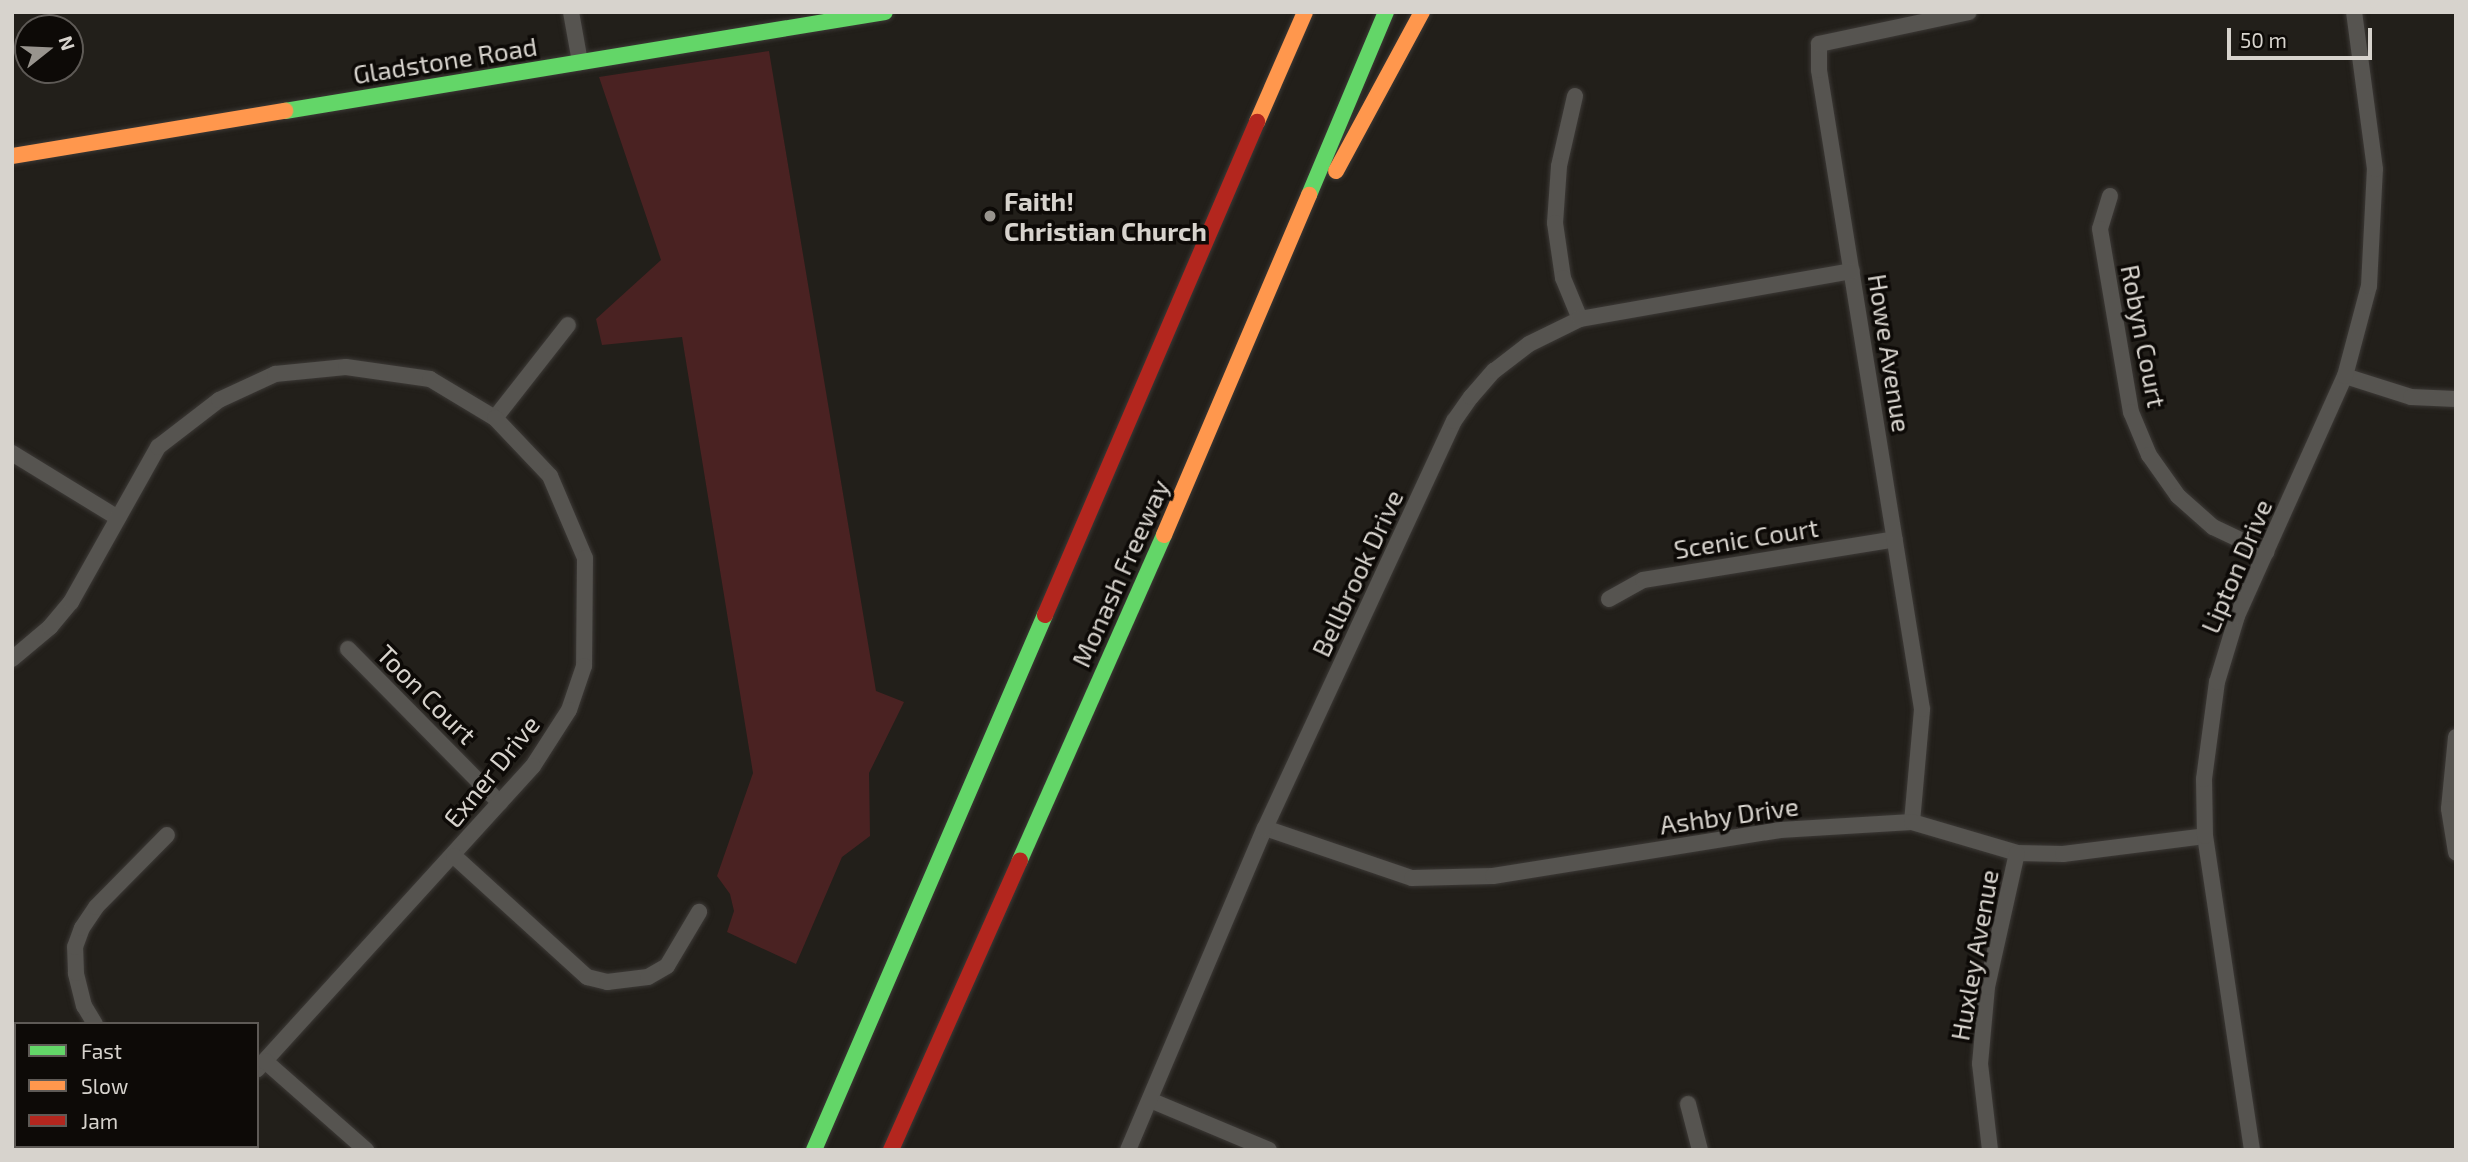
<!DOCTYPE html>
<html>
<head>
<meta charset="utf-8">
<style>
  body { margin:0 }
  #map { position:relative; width:2468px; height:1162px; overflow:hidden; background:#221f1a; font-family:"Exo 2",sans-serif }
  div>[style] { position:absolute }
  .green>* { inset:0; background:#4a2222 }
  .roads { filter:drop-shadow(0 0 2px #3c3936) drop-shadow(0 0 2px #3c3936) }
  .street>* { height:16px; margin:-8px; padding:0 8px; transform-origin:8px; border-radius:8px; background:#565450 }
  .fast>* { height:16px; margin:-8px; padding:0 8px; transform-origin:8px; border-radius:8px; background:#63d668 }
  .slow>* { height:16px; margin:-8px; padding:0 8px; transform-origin:8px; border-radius:8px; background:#ff974d }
  .jam>* { height:16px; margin:-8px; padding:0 8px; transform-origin:8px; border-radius:8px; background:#b3261e }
  .dots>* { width:19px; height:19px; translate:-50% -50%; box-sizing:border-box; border:4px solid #0d0a07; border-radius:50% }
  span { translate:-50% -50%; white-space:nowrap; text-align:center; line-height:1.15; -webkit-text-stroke:7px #0d0a07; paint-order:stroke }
  .street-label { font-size:26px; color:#d7d3cd }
  .poi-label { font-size:26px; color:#d7d3cd; font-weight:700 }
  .left { translate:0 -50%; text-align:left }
  .frame { position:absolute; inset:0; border:14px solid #d7d3cd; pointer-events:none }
  .legend { position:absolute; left:14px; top:1022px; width:245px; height:126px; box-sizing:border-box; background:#0d0a07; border:2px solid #5e5a56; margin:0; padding:9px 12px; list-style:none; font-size:21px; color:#d7d3cd }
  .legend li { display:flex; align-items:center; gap:14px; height:35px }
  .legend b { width:35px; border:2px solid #5e5a56 }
  .north { position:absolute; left:14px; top:14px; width:70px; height:70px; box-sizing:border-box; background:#0d0a07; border:2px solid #5e5a56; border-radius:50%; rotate:72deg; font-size:19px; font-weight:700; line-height:28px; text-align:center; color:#d7d3cd }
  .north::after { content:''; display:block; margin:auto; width:24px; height:32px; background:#98948e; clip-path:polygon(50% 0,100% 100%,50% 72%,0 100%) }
  .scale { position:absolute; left:2227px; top:28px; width:145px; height:32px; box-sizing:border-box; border:4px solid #d7d3cd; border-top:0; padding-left:9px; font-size:21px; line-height:24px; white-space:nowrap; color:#d7d3cd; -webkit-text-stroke:5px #0d0a07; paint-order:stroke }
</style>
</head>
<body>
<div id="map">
  <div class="green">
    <div style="clip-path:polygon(769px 51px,876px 691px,904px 702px,869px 773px,870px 836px,842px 857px,796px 964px,727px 932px,734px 911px,730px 894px,717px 876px,753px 773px,682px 337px,602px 345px,596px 319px,661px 260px,599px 77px)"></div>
  </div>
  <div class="roads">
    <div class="street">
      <div style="left:571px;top:12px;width:51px;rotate:79.8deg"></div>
      <div style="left:1575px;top:96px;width:72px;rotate:102.9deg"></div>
      <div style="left:1559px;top:166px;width:57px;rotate:94deg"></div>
      <div style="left:1555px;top:223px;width:56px;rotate:81.7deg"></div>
      <div style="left:1563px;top:278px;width:44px;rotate:67.5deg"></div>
      <div style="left:2110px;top:196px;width:34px;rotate:107deg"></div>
      <div style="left:2100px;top:229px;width:186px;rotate:80.4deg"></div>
      <div style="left:2131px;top:412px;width:47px;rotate:67.3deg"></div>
      <div style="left:2149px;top:455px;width:50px;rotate:54.7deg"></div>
      <div style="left:2178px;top:496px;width:47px;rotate:41.5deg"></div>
      <div style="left:2213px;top:527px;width:59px;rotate:25.3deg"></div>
      <div style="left:2345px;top:376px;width:69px;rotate:17.7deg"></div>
      <div style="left:2411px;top:397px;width:45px;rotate:2.5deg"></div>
      <div style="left:495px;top:418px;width:118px;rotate:-51.9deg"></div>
      <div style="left:12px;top:453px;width:124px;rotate:31.5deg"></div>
      <div style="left:1609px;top:599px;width:39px;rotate:-29deg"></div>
      <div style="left:1643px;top:580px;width:255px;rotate:-9.2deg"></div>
      <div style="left:348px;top:649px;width:216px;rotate:45.4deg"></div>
      <div style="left:12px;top:659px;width:50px;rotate:-40.1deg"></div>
      <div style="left:50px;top:627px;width:33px;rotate:-50deg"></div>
      <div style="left:71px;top:602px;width:178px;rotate:-60.7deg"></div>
      <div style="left:158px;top:447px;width:77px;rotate:-37.6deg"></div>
      <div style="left:219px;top:400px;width:62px;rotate:-24.9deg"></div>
      <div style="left:275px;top:374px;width:71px;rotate:-5.6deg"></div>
      <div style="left:346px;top:367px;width:85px;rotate:8.1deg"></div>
      <div style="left:430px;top:379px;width:76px;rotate:31deg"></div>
      <div style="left:495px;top:418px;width:80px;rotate:46.5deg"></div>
      <div style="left:550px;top:476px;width:89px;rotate:66.9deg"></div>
      <div style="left:585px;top:558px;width:108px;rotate:90.5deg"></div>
      <div style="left:584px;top:666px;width:46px;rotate:108.8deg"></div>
      <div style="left:569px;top:710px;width:67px;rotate:122.7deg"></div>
      <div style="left:533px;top:766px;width:410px;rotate:132.3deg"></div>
      <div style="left:2456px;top:737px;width:72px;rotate:95.6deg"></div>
      <div style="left:2449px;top:809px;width:44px;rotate:80.8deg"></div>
      <div style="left:1912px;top:822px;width:113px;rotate:-84.9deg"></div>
      <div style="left:1922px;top:709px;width:647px;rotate:-99.16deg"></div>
      <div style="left:1819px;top:70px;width:26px;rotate:-90deg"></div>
      <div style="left:1819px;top:44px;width:153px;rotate:-12deg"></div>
      <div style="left:1265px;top:828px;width:155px;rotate:18.8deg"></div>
      <div style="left:1412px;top:878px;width:81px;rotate:-1.4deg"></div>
      <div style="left:1493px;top:876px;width:291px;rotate:-9.1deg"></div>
      <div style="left:1780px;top:830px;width:132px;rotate:-3.5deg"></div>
      <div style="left:1912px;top:822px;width:109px;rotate:16.4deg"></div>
      <div style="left:2017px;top:853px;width:46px;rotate:1.2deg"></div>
      <div style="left:2063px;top:854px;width:143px;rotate:-7.2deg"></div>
      <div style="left:454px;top:856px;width:180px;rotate:42.3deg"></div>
      <div style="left:587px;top:977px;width:21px;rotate:14deg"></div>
      <div style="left:607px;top:982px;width:41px;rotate:-7deg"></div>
      <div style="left:648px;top:977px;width:22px;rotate:-30deg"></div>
      <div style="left:667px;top:966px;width:63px;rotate:-59.3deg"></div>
      <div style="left:95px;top:1024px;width:21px;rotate:-121deg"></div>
      <div style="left:84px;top:1006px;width:34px;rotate:-104deg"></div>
      <div style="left:76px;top:973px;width:26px;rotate:-92deg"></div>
      <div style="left:75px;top:947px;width:20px;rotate:-70deg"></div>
      <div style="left:82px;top:928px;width:25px;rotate:-56deg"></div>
      <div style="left:96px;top:907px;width:101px;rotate:-45.4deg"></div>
      <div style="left:265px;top:1061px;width:135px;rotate:41.4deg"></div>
      <div style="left:1150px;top:1100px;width:129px;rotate:22.8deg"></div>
      <div style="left:1688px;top:1104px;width:48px;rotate:75.4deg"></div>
      <div style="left:186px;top:1150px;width:4px;rotate:-63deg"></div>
      <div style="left:1128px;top:1150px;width:350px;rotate:-67deg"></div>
      <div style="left:1265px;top:828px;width:449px;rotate:-65.1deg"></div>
      <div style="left:1454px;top:421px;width:29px;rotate:-55deg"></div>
      <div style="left:1471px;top:397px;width:35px;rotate:-49deg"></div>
      <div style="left:1494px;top:371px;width:44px;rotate:-37.6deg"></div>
      <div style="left:1529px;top:344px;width:57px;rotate:-26.1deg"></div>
      <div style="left:1580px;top:319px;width:276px;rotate:-10deg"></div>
      <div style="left:1990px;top:1150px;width:87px;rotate:-96.6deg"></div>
      <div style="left:1980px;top:1064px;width:77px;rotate:-84.8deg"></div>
      <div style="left:1987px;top:987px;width:137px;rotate:-77.4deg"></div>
      <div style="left:2252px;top:1150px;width:317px;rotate:-98.5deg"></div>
      <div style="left:2205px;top:836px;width:57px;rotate:-91deg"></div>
      <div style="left:2204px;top:779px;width:98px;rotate:-82.4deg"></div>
      <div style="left:2217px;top:682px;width:69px;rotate:-73.1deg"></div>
      <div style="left:2237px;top:616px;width:263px;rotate:-65.8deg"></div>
      <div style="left:2345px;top:376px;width:93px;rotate:-75.1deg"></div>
      <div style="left:2369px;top:286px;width:117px;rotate:-87.1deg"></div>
      <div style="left:2375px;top:169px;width:158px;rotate:-97.6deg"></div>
    </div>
    <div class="fast">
      <div style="left:285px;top:111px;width:608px;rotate:-9.37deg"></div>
      <div style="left:1309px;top:195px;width:199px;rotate:-67.2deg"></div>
      <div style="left:1020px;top:860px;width:355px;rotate:-66.1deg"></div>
      <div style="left:814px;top:1150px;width:583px;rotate:-66.65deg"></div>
    </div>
    <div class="slow">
      <div style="left:1257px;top:122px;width:120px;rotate:-66.4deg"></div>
      <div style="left:12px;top:156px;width:277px;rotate:-9.4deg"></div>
      <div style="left:1336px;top:171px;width:181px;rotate:-61.6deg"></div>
      <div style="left:1164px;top:535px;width:370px;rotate:-66.9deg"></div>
    </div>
    <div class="jam">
      <div style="left:1045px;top:615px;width:537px;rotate:-66.73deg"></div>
      <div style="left:891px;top:1150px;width:317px;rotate:-66deg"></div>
    </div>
  </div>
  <div class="dots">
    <div style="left:990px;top:216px;background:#98948e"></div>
  </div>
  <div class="street-label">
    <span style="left:445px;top:60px;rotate:-9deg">Gladstone Road</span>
    <span style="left:2144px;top:336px;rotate:79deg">Robyn Court</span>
    <span style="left:1890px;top:353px;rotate:81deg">Howe Avenue</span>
    <span style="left:1746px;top:538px;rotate:-9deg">Scenic Court</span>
    <span style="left:2236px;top:566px;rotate:-67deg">Lipton Drive</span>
    <span style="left:1120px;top:573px;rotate:-66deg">Monash Freeway</span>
    <span style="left:1357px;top:573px;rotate:-65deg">Bellbrook Drive</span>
    <span style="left:427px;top:694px;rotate:45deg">Toon Court</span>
    <span style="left:491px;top:771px;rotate:-51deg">Exner Drive</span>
    <span style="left:1729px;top:815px;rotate:-8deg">Ashby Drive</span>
    <span style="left:1974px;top:955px;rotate:-80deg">Huxley Avenue</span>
  </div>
  <div class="poi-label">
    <span class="left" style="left:1004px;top:216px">Faith!<br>Christian Church</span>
  </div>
  <div class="frame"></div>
  <ul class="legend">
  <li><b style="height:9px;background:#63d668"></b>Fast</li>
  <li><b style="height:9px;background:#ff974d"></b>Slow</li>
  <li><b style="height:9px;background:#b3261e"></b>Jam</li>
  </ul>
  <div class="north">N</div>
  <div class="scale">50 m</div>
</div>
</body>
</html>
